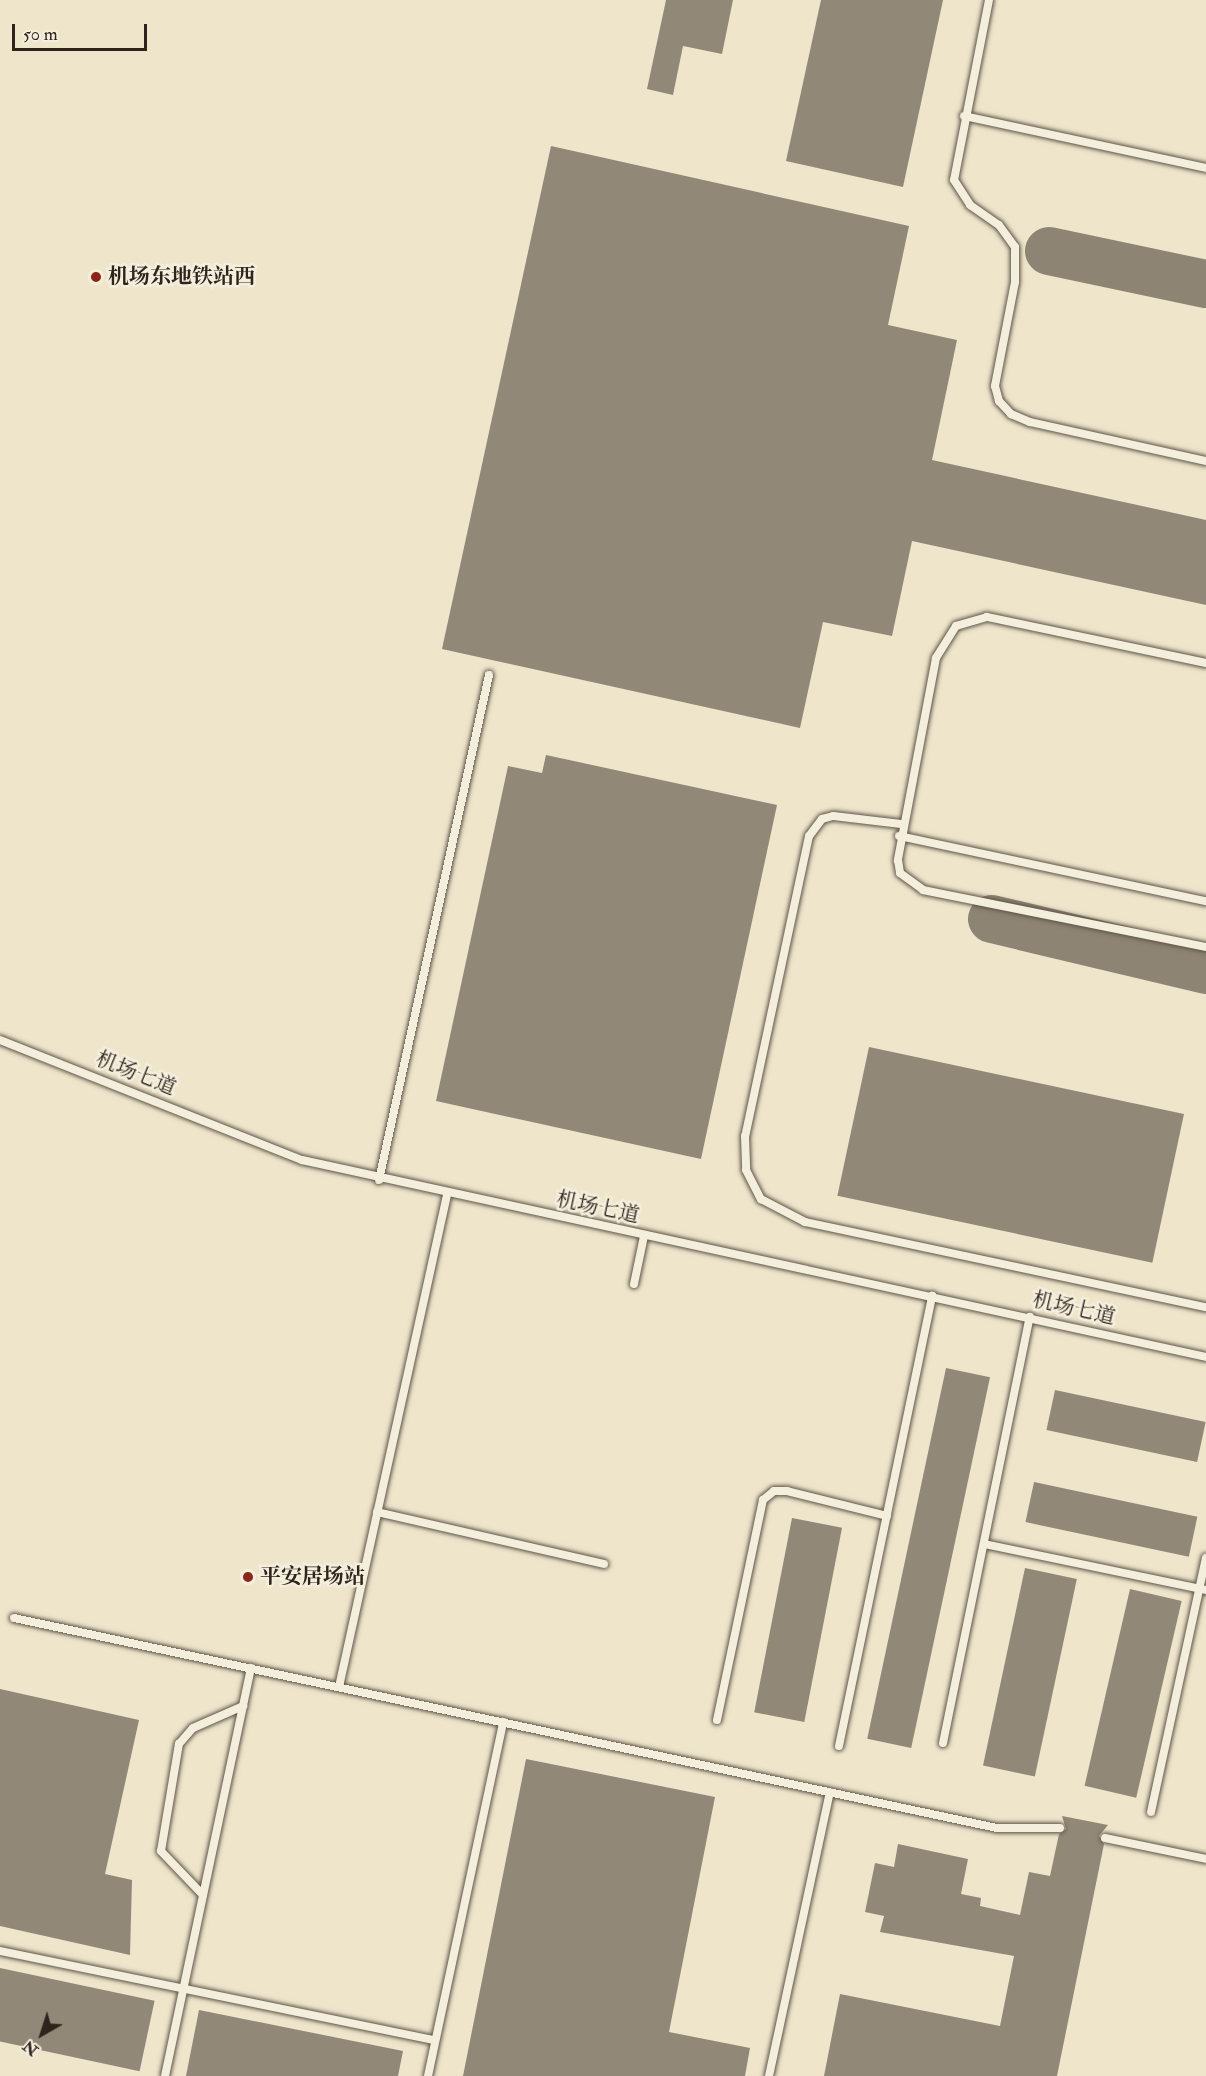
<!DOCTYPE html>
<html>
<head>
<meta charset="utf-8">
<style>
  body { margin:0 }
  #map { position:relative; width:1206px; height:2076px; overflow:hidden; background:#eee5cb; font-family:"IM FELL Double Pica","Noto Serif SC",serif }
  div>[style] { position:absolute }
  .taxiway>* { height:48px; margin:-24px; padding:0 24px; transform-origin:24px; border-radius:24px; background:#8e8474 }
  .building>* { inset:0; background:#928877; transform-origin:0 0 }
  .roads { filter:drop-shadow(0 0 2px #5f5448) drop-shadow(0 0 2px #5f5448) }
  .service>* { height:8px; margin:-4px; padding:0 4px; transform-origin:4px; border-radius:4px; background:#f4eedd }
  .dots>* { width:16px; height:16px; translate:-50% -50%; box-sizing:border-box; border:3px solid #f4eedd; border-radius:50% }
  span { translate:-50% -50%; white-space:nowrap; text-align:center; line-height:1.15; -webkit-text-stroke:5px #f4eedd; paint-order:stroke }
  .poi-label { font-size:21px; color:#2f241c; font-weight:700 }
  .left { translate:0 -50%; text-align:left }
  .street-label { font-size:21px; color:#2f241c }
  .north { position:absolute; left:12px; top:2004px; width:60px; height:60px; -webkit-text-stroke:4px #f4eedd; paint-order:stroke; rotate:219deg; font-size:16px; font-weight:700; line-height:24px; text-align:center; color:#2f241c }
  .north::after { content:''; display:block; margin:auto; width:21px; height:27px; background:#2f241c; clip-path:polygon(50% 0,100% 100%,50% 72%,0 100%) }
  .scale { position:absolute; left:12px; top:24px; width:135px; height:27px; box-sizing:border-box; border:3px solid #2f241c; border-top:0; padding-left:8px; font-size:18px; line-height:21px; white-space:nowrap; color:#2f241c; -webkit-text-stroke:4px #f4eedd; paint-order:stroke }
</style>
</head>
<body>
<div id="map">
  <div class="taxiway">
    <div style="left:1049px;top:251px;width:160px;rotate:11.9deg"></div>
    <div style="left:992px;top:919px;width:220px;rotate:13.4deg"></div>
  </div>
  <div class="building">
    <div style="clip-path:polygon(666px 0,733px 0,722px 54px,683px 46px,673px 95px,647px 89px)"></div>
    <div style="clip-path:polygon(821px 0,943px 0,903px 187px,786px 161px)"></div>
    <div style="clip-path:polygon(551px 146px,909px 226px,888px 325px,957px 340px,932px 460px,1206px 520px,1206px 605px,912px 541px,892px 636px,823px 622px,800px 728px,442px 649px)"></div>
    <div style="clip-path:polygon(546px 755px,777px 805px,701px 1159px,436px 1101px,508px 766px,542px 773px)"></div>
    <div style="left:869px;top:1047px;width:322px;height:152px;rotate:12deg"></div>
    <div style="left:946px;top:1368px;width:45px;height:379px;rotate:12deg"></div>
    <div style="left:1055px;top:1390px;width:154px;height:41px;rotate:12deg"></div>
    <div style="left:1034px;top:1482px;width:167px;height:41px;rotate:12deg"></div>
    <div style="left:792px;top:1518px;width:51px;height:198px;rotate:11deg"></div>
    <div style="left:1025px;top:1568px;width:53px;height:202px;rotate:12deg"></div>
    <div style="left:1130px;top:1589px;width:53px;height:202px;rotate:13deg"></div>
    <div style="clip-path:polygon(0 1689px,139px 1720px,105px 1874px,132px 1880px,130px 1955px,0 1926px)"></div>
    <div style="clip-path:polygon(526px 1759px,715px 1797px,669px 2032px,750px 2048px,745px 2076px,463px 2076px)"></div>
    <div style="clip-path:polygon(1062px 1816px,1108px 1825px,1099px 1836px,1104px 1844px,1057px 2076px,824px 2076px,840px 1994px,1000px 2026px,1014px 1956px,880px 1932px,884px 1916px,865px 1912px,875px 1863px,894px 1867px,898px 1844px,968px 1859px,961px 1894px,981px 1898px,980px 1906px,1020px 1915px,1029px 1872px,1050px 1876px,1059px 1834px,1066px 1829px)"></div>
    <div style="left:0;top:1968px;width:158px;height:72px;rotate:12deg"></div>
    <div style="clip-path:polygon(199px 2010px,403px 2051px,398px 2076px,186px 2076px)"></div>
  </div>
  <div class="roads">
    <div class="service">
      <div style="left:989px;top:0;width:183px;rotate:101deg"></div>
      <div style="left:954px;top:180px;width:30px;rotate:57deg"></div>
      <div style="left:970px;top:205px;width:35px;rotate:35deg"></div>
      <div style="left:999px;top:225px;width:27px;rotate:54deg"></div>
      <div style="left:1015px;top:247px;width:35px;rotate:90deg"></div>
      <div style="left:1015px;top:282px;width:106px;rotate:100.9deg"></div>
      <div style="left:995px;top:386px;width:16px;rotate:75deg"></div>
      <div style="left:999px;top:401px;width:18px;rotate:47deg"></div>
      <div style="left:1011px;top:414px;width:21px;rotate:23deg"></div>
      <div style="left:1030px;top:422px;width:180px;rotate:12.5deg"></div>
      <div style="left:964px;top:116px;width:248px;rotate:12.1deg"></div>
      <div style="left:1206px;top:663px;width:224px;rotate:-168.1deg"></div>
      <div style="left:987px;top:617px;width:32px;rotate:164deg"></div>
      <div style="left:956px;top:626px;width:38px;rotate:122deg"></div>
      <div style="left:936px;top:658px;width:206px;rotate:100.7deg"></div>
      <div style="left:898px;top:860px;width:13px;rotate:81deg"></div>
      <div style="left:900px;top:873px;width:29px;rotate:36deg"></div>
      <div style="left:923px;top:890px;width:289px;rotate:11.4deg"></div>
      <div style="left:901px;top:824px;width:68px;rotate:-173.3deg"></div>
      <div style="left:833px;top:816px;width:11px;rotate:165deg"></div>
      <div style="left:822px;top:819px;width:21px;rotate:127deg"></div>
      <div style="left:809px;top:836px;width:307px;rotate:102deg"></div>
      <div style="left:745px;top:1136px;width:34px;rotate:88deg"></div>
      <div style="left:746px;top:1170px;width:33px;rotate:63deg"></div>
      <div style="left:761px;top:1199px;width:50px;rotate:27.6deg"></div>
      <div style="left:805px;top:1222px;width:410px;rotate:12deg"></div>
      <div style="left:899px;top:836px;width:314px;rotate:12deg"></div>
      <div style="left:0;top:1040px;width:325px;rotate:21.7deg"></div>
      <div style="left:302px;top:1160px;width:925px;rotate:12.29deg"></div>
      <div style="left:379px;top:1180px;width:517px;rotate:-77.71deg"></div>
      <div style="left:634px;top:1284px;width:49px;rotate:-78.2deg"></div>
      <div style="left:377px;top:1512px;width:233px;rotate:12.9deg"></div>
      <div style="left:984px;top:1544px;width:227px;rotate:11.7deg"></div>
      <div style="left:14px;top:1618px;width:1005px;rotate:12.06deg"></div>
      <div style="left:997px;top:1828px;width:63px"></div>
      <div style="left:339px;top:1687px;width:504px;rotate:-77.62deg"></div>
      <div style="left:717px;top:1720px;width:225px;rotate:-78.2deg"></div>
      <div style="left:763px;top:1500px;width:14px;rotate:-39deg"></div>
      <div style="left:774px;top:1491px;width:13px"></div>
      <div style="left:787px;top:1491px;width:103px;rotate:14deg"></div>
      <div style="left:943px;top:1743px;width:435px;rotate:-78.5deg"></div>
      <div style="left:839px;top:1746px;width:460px;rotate:-78.3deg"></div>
      <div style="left:1151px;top:1812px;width:260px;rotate:-77.8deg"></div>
      <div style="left:1105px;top:1838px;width:103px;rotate:11.7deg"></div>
      <div style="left:203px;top:1895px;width:61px;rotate:-133.7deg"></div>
      <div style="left:161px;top:1851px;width:109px;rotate:-80.5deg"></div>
      <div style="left:179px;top:1744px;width:21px;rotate:-49deg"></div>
      <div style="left:193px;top:1728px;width:55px;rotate:-23.7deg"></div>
      <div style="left:0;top:1951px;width:444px;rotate:11.6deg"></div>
      <div style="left:165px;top:2076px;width:417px;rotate:-78.1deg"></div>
      <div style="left:428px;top:2076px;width:362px;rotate:-78deg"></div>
      <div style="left:769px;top:2076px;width:290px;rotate:-77.9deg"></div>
    </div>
  </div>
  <div class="dots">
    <div style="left:96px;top:277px;background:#8f2418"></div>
    <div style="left:248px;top:1577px;background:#8f2418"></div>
  </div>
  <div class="poi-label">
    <span class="left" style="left:108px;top:277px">机场东地铁站西</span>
    <span class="left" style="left:260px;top:1577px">平安居场站</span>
  </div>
  <div class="street-label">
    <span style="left:136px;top:1074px;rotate:22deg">机场七道</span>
    <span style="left:598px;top:1208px;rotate:12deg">机场七道</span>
    <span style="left:1074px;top:1309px;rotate:13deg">机场七道</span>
  </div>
  <div class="north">N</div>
  <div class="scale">50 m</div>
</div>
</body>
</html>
